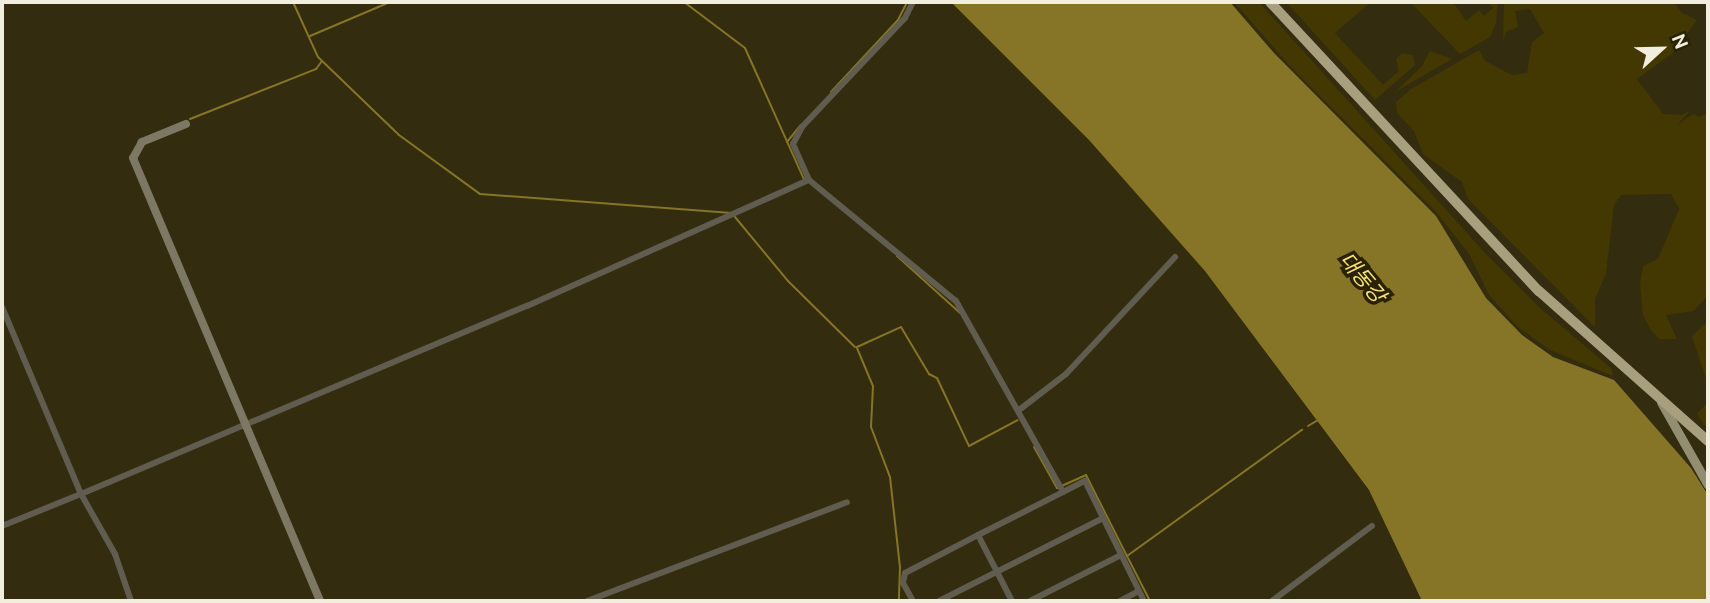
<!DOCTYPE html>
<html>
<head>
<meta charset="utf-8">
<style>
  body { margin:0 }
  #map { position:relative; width:1710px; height:603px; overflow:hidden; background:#332c0e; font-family:Ubuntu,"Noto Sans KR",sans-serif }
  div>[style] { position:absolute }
  .green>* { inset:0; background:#433801 }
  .water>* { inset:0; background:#867526 }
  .stream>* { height:2px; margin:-1px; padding:0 1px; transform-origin:1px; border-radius:1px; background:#867526 }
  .street>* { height:6px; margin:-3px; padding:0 3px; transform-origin:3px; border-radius:3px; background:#605d50 }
  .secondary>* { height:8px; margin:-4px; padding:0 4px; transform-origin:4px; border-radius:4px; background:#7d7863 }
  .primary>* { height:9px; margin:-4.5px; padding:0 4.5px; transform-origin:4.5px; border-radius:4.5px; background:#938d71 }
  .highway>* { height:10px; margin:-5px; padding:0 5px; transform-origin:5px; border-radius:5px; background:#a79f7e }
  span { translate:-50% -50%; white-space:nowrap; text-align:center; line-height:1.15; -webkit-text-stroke:7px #292304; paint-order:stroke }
  .water-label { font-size:21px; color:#f9e177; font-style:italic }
  .frame { position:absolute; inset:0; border:4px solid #f2eedd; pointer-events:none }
  .north { position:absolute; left:1626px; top:14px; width:70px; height:70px; -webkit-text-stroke:5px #292304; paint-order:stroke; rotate:68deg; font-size:19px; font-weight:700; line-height:28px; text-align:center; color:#f2eedd }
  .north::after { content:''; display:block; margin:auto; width:24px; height:32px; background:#f2eedd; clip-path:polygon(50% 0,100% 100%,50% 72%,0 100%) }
</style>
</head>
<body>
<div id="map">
  <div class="green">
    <div style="clip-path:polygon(1234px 2px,1259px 2px,1486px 254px,1539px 307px,1612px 369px,1613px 376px,1550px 350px,1518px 327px,1489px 295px,1469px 254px,1437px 213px,1289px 65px)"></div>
    <div style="clip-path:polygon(1286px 2px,1371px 2px,1335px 33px,1383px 85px,1399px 71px,1396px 59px,1402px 53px,1413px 55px,1415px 65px,1375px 100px)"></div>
    <div style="clip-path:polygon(1410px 2px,1453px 2px,1466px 21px,1479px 10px,1484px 16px,1493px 8px,1490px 4px,1498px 2px,1496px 23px,1490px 37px,1460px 54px)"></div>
    <div style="clip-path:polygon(1504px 2px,1674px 2px,1682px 13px,1697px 20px,1673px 53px,1637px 79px,1663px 114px,1682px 115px,1691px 110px,1677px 125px,1693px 114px,1700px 117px,1708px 112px,1708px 295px,1694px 311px,1666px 315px,1677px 339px,1659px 339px,1650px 329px,1643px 315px,1640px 284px,1643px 266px,1658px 259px,1679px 209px,1671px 194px,1621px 195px,1614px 205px,1606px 274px,1595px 299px,1595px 327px,1468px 199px,1462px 182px,1423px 154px,1414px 131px,1397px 113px,1396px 102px,1411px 89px,1479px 50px,1485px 61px,1512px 75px,1527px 73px,1532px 42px,1544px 33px,1530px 9px,1515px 11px,1518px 27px,1506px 32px,1503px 42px)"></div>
    <div style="clip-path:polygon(1430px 51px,1452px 59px,1395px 92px,1422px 66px)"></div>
    <div style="clip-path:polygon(1708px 321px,1708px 430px,1697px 414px,1706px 404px,1707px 382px,1692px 336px)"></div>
  </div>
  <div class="water">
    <div style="clip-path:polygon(951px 2px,1230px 2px,1274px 53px,1436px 216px,1486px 298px,1522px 335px,1553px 357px,1614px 380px,1691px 468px,1708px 495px,1708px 601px,1422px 601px,1369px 490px,1205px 271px,1089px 140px)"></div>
  </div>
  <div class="stream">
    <div style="left:293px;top:2px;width:60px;rotate:65.6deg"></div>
    <div style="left:318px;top:57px;width:112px;rotate:43.9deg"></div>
    <div style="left:399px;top:135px;width:100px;rotate:36.1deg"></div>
    <div style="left:480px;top:194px;width:252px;rotate:4.3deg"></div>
    <div style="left:684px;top:2px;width:76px;rotate:37deg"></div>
    <div style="left:745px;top:48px;width:144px;rotate:65.8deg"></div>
    <div style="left:310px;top:36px;width:87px;rotate:-23deg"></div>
    <div style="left:831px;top:92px;width:98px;rotate:-47.1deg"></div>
    <div style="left:898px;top:20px;width:20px;rotate:-63deg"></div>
    <div style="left:190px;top:119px;width:136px;rotate:-21.6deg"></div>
    <div style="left:316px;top:69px;width:10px;rotate:-53deg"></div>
    <div style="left:787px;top:142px;width:22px;rotate:-51deg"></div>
    <div style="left:735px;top:217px;width:83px;rotate:50.4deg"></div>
    <div style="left:788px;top:281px;width:94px;rotate:44.6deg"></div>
    <div style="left:897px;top:256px;width:85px;rotate:42.1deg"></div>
    <div style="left:857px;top:347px;width:48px;rotate:-24.4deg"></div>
    <div style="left:901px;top:327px;width:55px;rotate:59.2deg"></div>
    <div style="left:929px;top:374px;width:9px;rotate:27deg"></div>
    <div style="left:937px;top:378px;width:75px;rotate:64.8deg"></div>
    <div style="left:969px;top:446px;width:55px;rotate:-28deg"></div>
    <div style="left:857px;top:348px;width:41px;rotate:67.2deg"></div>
    <div style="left:873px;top:386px;width:41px;rotate:92.8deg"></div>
    <div style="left:871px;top:427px;width:53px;rotate:69.2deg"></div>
    <div style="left:890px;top:477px;width:91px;rotate:83.7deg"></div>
    <div style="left:900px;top:567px;width:34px;rotate:92deg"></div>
    <div style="left:1308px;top:426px;width:12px;rotate:-31deg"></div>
    <div style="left:1034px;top:447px;width:47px;rotate:60.7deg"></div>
    <div style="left:1057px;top:488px;width:32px;rotate:-24deg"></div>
    <div style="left:1086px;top:475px;width:91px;rotate:63.2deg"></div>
    <div style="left:1150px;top:601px;width:51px;rotate:-117.1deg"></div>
    <div style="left:1127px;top:556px;width:216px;rotate:-35.8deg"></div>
  </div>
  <div class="street">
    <div style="left:913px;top:2px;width:18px;rotate:117deg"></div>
    <div style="left:905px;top:18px;width:150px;rotate:133.4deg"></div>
    <div style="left:802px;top:127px;width:19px;rotate:118deg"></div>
    <div style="left:793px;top:144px;width:39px;rotate:66deg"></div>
    <div style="left:809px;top:180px;width:190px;rotate:39.5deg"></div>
    <div style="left:956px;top:301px;width:219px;rotate:60.7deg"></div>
    <div style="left:1063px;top:492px;width:25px;rotate:-27deg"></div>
    <div style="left:1085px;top:481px;width:134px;rotate:63.8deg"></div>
    <div style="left:2px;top:307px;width:203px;rotate:67.1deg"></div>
    <div style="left:81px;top:494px;width:484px;rotate:-22.9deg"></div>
    <div style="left:527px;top:306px;width:309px;rotate:-24.1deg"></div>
    <div style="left:1019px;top:410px;width:59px;rotate:-37.5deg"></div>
    <div style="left:1066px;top:374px;width:160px;rotate:-47deg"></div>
    <div style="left:2px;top:526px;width:85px;rotate:-22.1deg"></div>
    <div style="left:81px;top:494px;width:69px;rotate:60.5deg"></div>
    <div style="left:115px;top:554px;width:50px;rotate:71.2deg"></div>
    <div style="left:587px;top:601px;width:278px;rotate:-20.8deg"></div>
    <div style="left:913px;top:601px;width:21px;rotate:-119deg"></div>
    <div style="left:903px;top:583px;width:10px;rotate:-79deg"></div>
    <div style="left:905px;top:573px;width:82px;rotate:-27.5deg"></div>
    <div style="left:939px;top:601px;width:184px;rotate:-26.8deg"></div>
    <div style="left:1012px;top:601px;width:74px;rotate:-117.3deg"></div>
    <div style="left:978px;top:535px;width:95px;rotate:-26.8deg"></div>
    <div style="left:1030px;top:601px;width:102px;rotate:-26.8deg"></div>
    <div style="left:1120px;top:601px;width:21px;rotate:-28deg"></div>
    <div style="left:1272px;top:601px;width:125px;rotate:-36.9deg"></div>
  </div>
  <div class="secondary">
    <div style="left:186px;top:124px;width:48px;rotate:157.8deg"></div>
    <div style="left:142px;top:142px;width:18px;rotate:119deg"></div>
    <div style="left:133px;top:158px;width:481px;rotate:67.1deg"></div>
  </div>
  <div class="primary">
    <div style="left:1661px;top:402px;width:95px;rotate:60.5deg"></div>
  </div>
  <div class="highway">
    <div style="left:1270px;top:2px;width:395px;rotate:47.1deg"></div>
    <div style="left:1539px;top:291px;width:226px;rotate:41.6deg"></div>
  </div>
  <div class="water-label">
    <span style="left:1363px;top:277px;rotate:50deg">대동강</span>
  </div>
  <div class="frame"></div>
  <div class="north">N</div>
</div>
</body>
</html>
